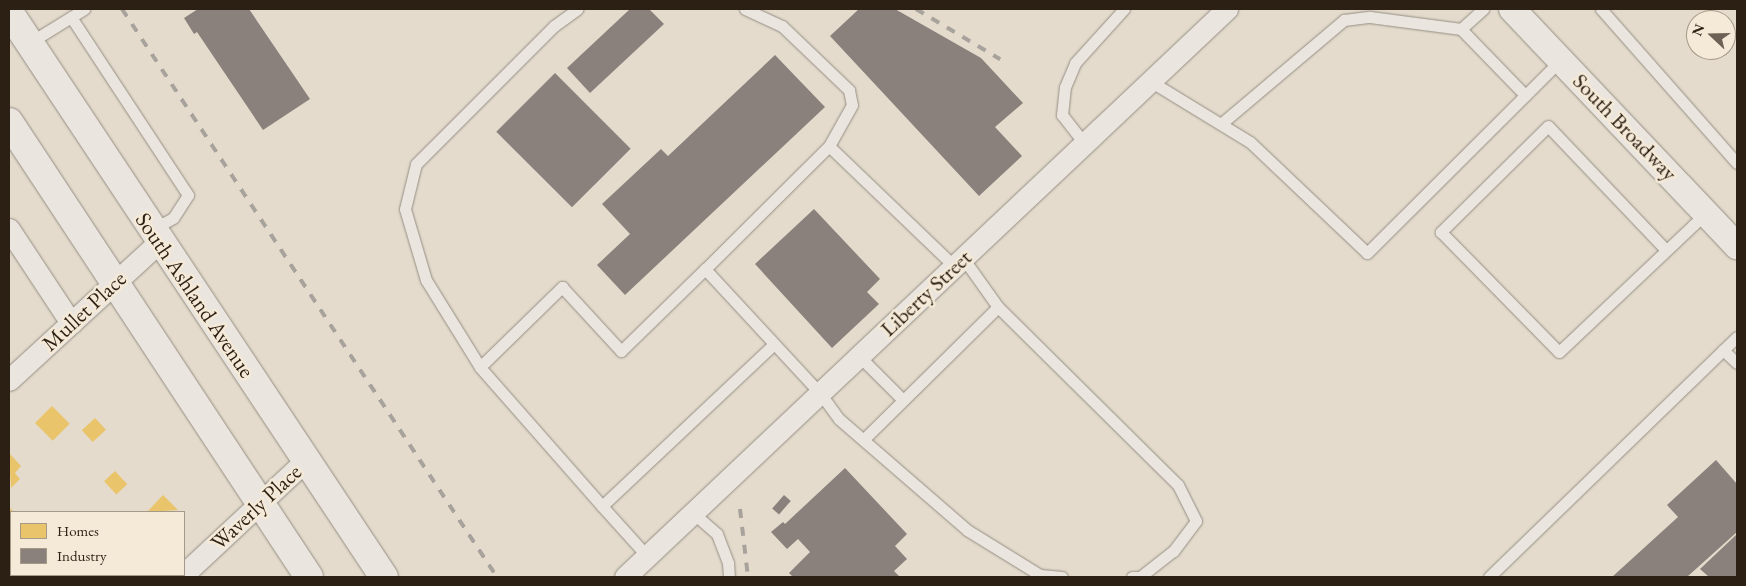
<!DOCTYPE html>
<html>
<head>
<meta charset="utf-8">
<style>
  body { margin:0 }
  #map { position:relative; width:1746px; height:586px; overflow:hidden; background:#e4dbcc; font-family:"EB Garamond",serif }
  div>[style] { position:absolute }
  .homes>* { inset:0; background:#e9c46a; transform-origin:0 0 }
  .industry>* { inset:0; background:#8a817c; transform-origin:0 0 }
  .roads { filter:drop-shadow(0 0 1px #958e84) drop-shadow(0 0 1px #958e84) }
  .service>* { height:11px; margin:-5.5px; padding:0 5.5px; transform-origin:5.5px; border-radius:5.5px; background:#eae5de }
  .minor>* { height:21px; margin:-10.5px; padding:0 10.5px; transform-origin:10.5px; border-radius:10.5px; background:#eae5de }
  .tertiary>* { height:26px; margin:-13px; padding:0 13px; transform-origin:13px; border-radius:13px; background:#eae5de }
  .secondary>* { height:28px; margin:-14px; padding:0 14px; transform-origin:14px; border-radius:14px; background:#eae5de }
  .rail>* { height:4px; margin-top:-2px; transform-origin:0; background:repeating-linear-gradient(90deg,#a7a29b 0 9px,transparent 0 18px) }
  span { translate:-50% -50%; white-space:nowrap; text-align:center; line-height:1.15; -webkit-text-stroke:5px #f5ead7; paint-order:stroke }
  .street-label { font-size:22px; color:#2c1f14 }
  .frame { position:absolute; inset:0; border:10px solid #2c1f14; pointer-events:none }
  .legend { position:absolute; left:10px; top:511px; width:175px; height:65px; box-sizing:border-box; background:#f5ead7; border:1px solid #a59989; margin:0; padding:6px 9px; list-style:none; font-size:15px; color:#2c1f14 }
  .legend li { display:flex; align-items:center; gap:10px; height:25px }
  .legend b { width:25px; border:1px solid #a59989 }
  .north { position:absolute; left:1686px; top:10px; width:50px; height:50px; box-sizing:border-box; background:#f5ead7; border:1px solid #a59989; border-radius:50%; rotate:291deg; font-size:14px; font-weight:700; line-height:20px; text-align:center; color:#2c1f14 }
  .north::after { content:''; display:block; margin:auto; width:18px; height:22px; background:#6c6154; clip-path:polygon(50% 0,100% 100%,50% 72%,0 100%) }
</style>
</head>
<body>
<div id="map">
  <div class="homes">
    <div style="left:52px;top:406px;width:25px;height:24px;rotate:45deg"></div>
    <div style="left:95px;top:418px;width:16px;height:18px;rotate:47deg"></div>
    <div style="clip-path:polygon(9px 453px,21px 466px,15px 473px,20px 479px,11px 488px)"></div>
    <div style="left:115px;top:471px;width:18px;height:15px;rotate:47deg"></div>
    <div style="clip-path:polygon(163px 495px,178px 510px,149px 512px,148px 511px)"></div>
    <div style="clip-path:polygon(9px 507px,14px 512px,9px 526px)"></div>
    <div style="clip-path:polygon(29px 575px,43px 575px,45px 577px,26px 577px)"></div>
  </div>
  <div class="industry">
    <div style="clip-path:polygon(198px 9px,249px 9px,310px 99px,263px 130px,197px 32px,194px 34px,184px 18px)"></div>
    <div style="clip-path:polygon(630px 9px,649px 9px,664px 24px,590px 93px,567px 68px)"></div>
    <div style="clip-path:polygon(859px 9px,895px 9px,981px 58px,1023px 103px,995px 127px,1022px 156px,979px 196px,830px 36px)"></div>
    <div style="clip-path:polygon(775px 55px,825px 107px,625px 295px,597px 265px,630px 234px,602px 204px,661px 149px,668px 156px)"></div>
    <div style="left:555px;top:73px;width:107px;height:83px;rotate:45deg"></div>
    <div style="clip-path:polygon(814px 209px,880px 279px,867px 292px,879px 304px,832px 348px,755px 264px)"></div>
    <div style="clip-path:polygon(1716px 460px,1737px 484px,1737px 532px,1687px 577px,1612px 577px,1678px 517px,1667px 505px)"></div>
    <div style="clip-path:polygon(845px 468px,907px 534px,895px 546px,907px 559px,894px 571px,900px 577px,793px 577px,789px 573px,810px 552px,798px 539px,787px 549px,771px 532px,783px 522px,785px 524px)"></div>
    <div style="left:784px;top:495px;width:9px;height:18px;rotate:41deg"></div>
    <div style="clip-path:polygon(1737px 534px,1737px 577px,1709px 577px,1700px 569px)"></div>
  </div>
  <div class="roads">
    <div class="service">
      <div style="left:745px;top:9px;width:41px;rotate:24.7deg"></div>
      <div style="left:782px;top:26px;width:93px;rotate:43.7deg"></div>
      <div style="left:849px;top:90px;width:15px;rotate:79deg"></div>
      <div style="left:852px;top:105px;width:47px;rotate:119.3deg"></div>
      <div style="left:1601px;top:9px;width:205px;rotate:48.6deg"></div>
      <div style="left:71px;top:17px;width:213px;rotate:56.7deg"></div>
      <div style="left:188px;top:195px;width:27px;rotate:123deg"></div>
      <div style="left:173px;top:218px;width:23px;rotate:151deg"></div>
      <div style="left:1461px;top:29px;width:92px;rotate:45.9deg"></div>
      <div style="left:29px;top:43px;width:65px;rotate:-31.7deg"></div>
      <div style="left:1150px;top:81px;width:117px;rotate:31.4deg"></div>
      <div style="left:1250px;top:142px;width:161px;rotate:43.5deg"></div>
      <div style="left:1367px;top:253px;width:274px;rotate:-44.9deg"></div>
      <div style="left:1222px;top:123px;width:160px;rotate:-40.2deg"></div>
      <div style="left:1344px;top:20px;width:26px;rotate:-7deg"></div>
      <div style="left:1370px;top:17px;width:92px;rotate:7.5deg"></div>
      <div style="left:1461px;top:29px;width:30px;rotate:-42deg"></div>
      <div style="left:1084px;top:143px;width:36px;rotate:-128deg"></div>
      <div style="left:1062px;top:115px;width:28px;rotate:-84deg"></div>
      <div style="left:1065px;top:87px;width:26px;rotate:-67deg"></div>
      <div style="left:1075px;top:63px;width:73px;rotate:-47.8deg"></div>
      <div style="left:1666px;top:250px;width:171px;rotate:-133.6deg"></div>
      <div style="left:1548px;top:126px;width:151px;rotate:135.3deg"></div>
      <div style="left:1441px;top:232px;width:168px;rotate:45.5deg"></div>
      <div style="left:1559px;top:352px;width:204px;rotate:-43.4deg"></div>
      <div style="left:954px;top:266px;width:173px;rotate:-136.2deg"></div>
      <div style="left:829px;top:146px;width:175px;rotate:135.2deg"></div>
      <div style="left:705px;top:269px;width:169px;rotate:47.2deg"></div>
      <div style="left:820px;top:393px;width:32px;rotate:54deg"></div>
      <div style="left:839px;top:419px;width:169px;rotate:40.9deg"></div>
      <div style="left:967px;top:530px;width:86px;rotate:31.7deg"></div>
      <div style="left:1040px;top:575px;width:22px;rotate:5deg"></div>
      <div style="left:998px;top:307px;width:253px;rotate:44.7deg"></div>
      <div style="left:1178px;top:485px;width:40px;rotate:63.4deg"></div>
      <div style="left:1196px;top:521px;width:38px;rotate:127deg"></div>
      <div style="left:1173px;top:551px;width:42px;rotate:141.8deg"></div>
      <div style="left:1140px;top:577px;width:8px;rotate:180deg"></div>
      <div style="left:1723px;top:350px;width:19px;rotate:43deg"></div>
      <div style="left:859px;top:356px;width:62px;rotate:45deg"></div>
      <div style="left:480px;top:367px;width:102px;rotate:-121.8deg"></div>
      <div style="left:426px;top:280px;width:74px;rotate:-106.5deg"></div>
      <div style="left:405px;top:209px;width:46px;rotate:-76.3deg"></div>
      <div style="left:416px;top:164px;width:195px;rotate:-45deg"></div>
      <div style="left:554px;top:26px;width:29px;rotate:-36deg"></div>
      <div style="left:864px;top:439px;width:188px;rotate:-44.6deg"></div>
      <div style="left:998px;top:307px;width:60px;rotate:-125.5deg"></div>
      <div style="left:602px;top:506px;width:185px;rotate:-131.3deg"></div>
      <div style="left:480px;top:367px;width:115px;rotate:-44.3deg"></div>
      <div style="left:562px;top:287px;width:87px;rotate:47.3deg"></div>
      <div style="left:621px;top:351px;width:117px;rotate:-44.3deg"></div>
      <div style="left:693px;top:513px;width:32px;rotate:41deg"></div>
      <div style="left:717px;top:534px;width:31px;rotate:69deg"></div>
      <div style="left:728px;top:563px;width:14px;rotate:86deg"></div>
      <div style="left:647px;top:556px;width:67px;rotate:-132deg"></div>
      <div style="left:602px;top:506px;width:236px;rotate:-43.3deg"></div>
      <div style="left:1489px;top:577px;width:345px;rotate:-44.1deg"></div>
    </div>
    <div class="minor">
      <div style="left:9px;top:229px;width:113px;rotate:56.6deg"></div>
      <div style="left:9px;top:380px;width:204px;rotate:-42.6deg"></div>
      <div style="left:184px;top:574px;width:166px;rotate:-43deg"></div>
      <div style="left:625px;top:577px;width:828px;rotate:-43.34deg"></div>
    </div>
    <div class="tertiary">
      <div style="left:1512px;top:9px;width:327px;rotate:46.5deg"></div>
    </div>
    <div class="secondary">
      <div style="left:9px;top:12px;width:678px;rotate:56.43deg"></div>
      <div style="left:9px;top:122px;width:545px;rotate:56.6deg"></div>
    </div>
  </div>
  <div class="rail">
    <div style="left:122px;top:9px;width:681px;rotate:56.57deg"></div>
    <div style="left:916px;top:9px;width:98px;rotate:30.8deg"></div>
    <div style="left:740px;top:509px;width:68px;rotate:83.3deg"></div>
  </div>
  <div class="street-label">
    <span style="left:1625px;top:127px;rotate:46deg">South Broadway</span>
    <span style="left:926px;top:293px;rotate:-43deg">Liberty Street</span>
    <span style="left:195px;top:295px;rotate:56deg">South Ashland Avenue</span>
    <span style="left:84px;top:311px;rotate:-43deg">Mullet Place</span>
    <span style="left:256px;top:507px;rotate:-43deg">Waverly Place</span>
  </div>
  <div class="frame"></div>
  <ul class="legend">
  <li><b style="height:14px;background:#e9c46a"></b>Homes</li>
  <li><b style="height:14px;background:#8a817c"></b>Industry</li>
  </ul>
  <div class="north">N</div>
</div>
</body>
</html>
